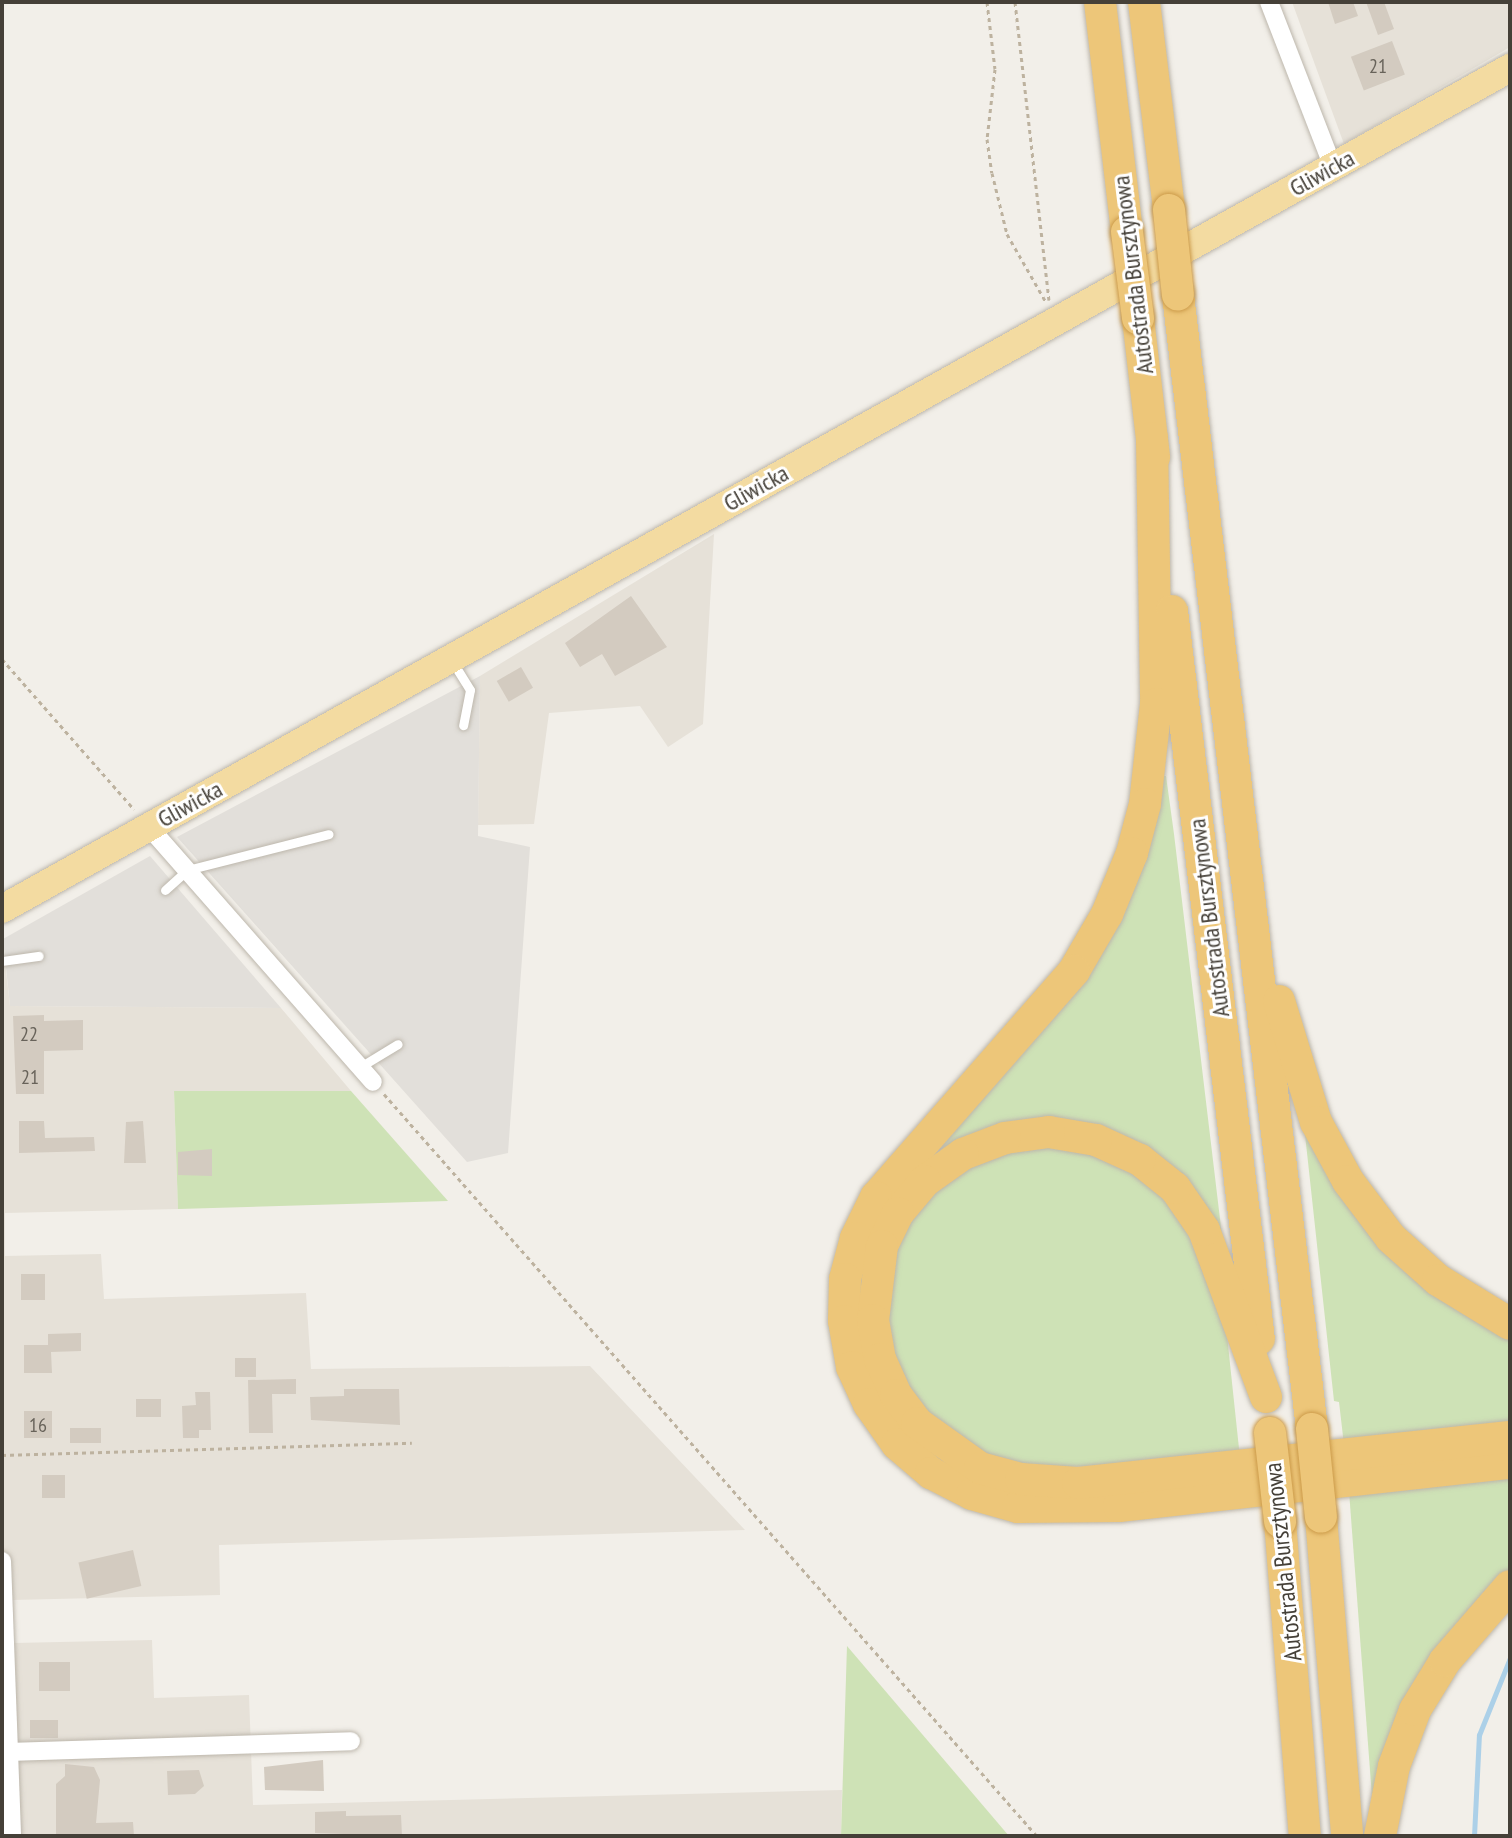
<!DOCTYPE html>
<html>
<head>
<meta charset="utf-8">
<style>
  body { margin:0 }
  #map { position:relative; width:1512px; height:1838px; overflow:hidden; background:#f2efe9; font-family:"PT Sans Narrow",sans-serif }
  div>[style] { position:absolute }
  .residential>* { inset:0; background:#e6e1d8 }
  .industrial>* { inset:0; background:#e2dfda }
  .green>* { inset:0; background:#cee2b6 }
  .stream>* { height:5px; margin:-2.5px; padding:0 2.5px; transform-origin:2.5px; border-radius:2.5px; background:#acd0e8 }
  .building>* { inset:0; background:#d3cbc0; transform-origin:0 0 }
  .path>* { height:3px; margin-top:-1.5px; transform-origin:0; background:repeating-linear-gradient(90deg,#bdb29f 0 4px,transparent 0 8px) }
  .roads { filter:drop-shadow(0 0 2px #bdb7ac) drop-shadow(0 0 2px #bdb7ac) }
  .lane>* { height:9px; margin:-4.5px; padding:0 4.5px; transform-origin:4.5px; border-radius:4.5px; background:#fff }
  .street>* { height:18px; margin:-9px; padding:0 9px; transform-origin:9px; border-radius:9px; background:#fff }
  .primary>* { height:28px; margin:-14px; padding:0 14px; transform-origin:14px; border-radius:14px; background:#f3dba1 }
  .highway>* { height:32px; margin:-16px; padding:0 16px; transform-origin:16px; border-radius:16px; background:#edc679 }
  .bridges { filter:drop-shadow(0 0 2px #cc9b4a) drop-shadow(0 0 2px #cc9b4a) }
  .highway-bridge>* { height:32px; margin:-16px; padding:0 16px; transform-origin:16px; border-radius:16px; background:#edc679 }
  span { translate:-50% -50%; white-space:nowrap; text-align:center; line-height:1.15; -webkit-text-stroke:6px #fff; paint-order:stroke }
  .number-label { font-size:20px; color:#68635a }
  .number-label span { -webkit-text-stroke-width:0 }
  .street-label { font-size:24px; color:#454038 }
  .frame { position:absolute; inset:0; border:4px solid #454038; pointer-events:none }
</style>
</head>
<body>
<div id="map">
  <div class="residential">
    <div style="clip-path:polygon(1292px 2px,1510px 2px,1510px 47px,1344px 144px)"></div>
    <div style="clip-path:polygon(714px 534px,703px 724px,668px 747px,640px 706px,549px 713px,534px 824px,478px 825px,480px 676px)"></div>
    <div style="clip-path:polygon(2px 935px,10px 1006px,281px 1008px,351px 1091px,174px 1091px,178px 1209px,5px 1213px,5px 1256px,101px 1254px,104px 1299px,306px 1293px,311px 1369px,590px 1366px,745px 1530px,219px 1545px,220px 1595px,13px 1600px,14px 1643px,152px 1640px,154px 1698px,249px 1695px,253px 1805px,842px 1790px,841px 1836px,2px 1836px)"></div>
  </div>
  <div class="industrial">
    <div style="clip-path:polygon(480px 676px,478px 836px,530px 847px,508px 1153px,467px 1162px,177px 837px)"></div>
    <div style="clip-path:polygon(150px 856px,281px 1008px,10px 1006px,3px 939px)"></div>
  </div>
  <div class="green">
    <div style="clip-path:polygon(1161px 776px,1166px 776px,1174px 834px,1223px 1244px,1172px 1174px,1121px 1139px,1060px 1124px,989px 1132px,926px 1168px,894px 1204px,865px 1280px,867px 1344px,884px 1391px,913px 1432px,939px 1456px,994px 1483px,1053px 1492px,1242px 1476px,1243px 1484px,1093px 1499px,1005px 1494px,950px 1473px,924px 1455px,886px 1414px,859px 1343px,855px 1315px,860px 1265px,892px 1194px,1023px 1050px,1092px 959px,1138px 864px)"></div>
    <div style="clip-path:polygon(174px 1091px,351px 1091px,448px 1201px,178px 1209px)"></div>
    <div style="clip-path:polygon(1303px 1116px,1321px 1155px,1510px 1335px,1510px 1427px,1344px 1445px,1339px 1402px,1334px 1401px)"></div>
    <div style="clip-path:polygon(1024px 1146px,1078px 1148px,1144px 1178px,1181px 1217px,1226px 1326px,1240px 1458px,1031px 1469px,964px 1447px,907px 1391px,885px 1326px,898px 1240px,923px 1201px,965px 1166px)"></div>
    <div style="clip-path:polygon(1510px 1473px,1510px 1574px,1372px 1797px,1349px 1491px)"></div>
    <div style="clip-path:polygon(847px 1646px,1009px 1836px,841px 1836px)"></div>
  </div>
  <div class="stream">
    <div style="left:1474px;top:1836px;width:101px;rotate:-87.2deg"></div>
    <div style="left:1479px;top:1735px;width:83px;rotate:-68.1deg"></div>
  </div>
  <div class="building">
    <div style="clip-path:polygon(1328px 2px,1353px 2px,1358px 16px,1335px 24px)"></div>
    <div style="clip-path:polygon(1366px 2px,1384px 2px,1394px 29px,1378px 35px)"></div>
    <div style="left:1392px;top:41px;width:36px;height:44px;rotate:69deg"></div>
    <div style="clip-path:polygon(631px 596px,667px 647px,615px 676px,602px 654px,580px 667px,565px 643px)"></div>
    <div style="left:521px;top:667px;width:24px;height:28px;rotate:60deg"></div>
    <div style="clip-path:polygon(44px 1015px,44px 1021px,83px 1020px,83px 1050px,44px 1051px,44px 1094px,16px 1094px,13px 1016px)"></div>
    <div style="clip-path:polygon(19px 1121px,44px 1121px,45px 1138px,94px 1137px,95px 1151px,19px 1153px)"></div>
    <div style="clip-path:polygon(143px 1121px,146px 1163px,124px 1163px,126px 1122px)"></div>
    <div style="clip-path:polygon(212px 1149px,212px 1176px,178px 1175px,178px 1152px)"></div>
    <div style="left:21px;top:1274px;width:24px;height:26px"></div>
    <div style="clip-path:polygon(81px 1333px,81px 1351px,51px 1352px,52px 1373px,24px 1373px,24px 1345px,48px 1345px,48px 1334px)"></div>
    <div style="left:235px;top:1358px;width:21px;height:19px"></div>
    <div style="clip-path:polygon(296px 1379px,296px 1394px,272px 1394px,273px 1433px,249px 1433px,248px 1380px)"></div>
    <div style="clip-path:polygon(344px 1389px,399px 1389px,400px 1425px,311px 1420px,310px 1397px,344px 1396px)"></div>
    <div style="clip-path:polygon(195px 1392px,210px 1392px,211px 1430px,199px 1430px,199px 1438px,183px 1438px,182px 1406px,196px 1405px)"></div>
    <div style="left:136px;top:1399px;width:25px;height:18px"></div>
    <div style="left:52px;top:1411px;width:27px;height:28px;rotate:90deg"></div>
    <div style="left:70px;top:1428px;width:31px;height:15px"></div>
    <div style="left:42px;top:1475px;width:23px;height:23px"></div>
    <div style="left:133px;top:1550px;width:37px;height:56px;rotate:77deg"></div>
    <div style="left:70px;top:1662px;width:29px;height:31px;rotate:90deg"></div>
    <div style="left:58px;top:1720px;width:18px;height:28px;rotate:90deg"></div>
    <div style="clip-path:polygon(323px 1760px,324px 1791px,265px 1790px,264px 1767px)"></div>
    <div style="clip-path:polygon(65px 1764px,94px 1767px,100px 1780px,96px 1823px,133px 1822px,134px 1836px,56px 1836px,56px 1784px,65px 1776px)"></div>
    <div style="clip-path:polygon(199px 1770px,204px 1786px,195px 1794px,168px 1795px,167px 1771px)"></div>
    <div style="clip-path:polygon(346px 1811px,346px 1816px,401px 1815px,402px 1836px,315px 1833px,315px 1812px)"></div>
  </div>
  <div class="path">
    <div style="left:987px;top:2px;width:67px;rotate:83.2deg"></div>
    <div style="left:995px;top:69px;width:70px;rotate:96.5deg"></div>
    <div style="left:987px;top:139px;width:34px;rotate:82deg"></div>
    <div style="left:992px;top:173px;width:63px;rotate:76.2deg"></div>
    <div style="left:1007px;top:234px;width:78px;rotate:60.2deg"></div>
    <div style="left:1015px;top:2px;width:300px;rotate:83.5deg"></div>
    <div style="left:2px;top:659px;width:200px;rotate:48.7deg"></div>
    <div style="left:384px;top:1094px;width:988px;rotate:48.65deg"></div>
    <div style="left:2px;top:1455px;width:410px;rotate:-1.7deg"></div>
  </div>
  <div class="roads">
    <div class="lane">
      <div style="left:452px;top:661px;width:34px;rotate:58deg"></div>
      <div style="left:470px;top:690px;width:36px;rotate:101deg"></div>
      <div style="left:165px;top:890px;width:30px;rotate:-42deg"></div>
      <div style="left:187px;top:870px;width:146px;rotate:-14.2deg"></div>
      <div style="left:2px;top:961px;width:37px;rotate:-8deg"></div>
      <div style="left:360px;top:1067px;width:44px;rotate:-31.2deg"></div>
    </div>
    <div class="street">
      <div style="left:1269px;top:2px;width:177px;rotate:68.8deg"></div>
      <div style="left:149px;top:827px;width:339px;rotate:48.7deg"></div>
      <div style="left:2px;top:1561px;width:275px;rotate:87.9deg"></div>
      <div style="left:9px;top:1752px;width:342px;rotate:-1.8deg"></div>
    </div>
    <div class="primary">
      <div style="left:2px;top:909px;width:1727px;rotate:-29.15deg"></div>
    </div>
    <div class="highway">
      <div style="left:1100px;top:2px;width:232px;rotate:83.3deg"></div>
      <div style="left:1144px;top:2px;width:209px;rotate:83.1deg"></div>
      <div style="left:1178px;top:295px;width:1142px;rotate:83.26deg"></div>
      <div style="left:1138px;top:318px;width:140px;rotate:83.4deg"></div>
      <div style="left:1152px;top:438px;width:266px;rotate:89.1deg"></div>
      <div style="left:1156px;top:704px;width:101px;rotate:96.3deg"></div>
      <div style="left:1145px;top:804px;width:51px;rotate:104.9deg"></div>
      <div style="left:1132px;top:853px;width:66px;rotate:112.3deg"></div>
      <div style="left:1107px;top:914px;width:66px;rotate:120.1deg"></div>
      <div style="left:1074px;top:971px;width:300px;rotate:131.2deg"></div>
      <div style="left:876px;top:1197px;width:46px;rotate:116deg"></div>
      <div style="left:856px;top:1238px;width:42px;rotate:105deg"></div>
      <div style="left:845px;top:1279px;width:42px;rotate:91.4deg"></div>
      <div style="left:844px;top:1321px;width:47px;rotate:80.1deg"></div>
      <div style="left:852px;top:1367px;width:41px;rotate:65.3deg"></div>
      <div style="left:869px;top:1404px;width:49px;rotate:55deg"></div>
      <div style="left:897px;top:1444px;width:45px;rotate:40.5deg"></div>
      <div style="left:931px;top:1473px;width:46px;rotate:27.1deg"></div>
      <div style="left:972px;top:1494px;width:48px;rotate:15.8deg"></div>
      <div style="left:1018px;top:1507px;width:101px;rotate:-0.6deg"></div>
      <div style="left:1119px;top:1506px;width:393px;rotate:-6.3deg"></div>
      <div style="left:1172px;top:611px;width:733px;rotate:83.19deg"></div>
      <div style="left:1279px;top:1001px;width:127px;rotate:73deg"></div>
      <div style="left:1316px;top:1122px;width:67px;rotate:61.5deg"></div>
      <div style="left:1348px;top:1181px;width:71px;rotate:53deg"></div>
      <div style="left:1391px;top:1238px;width:63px;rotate:41.8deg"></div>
      <div style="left:1438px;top:1280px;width:84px;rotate:31.4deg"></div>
      <div style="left:1266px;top:1397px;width:178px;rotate:-110.4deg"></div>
      <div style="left:1204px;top:1230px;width:51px;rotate:-124.6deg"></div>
      <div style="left:1175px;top:1188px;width:45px;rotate:-141.3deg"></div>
      <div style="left:1140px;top:1160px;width:48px;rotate:-155.6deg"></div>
      <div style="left:1096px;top:1140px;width:48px;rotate:-170.3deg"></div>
      <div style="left:1049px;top:1132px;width:44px;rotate:172.2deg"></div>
      <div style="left:1005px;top:1138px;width:45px;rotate:159.1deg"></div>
      <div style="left:963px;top:1154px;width:47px;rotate:144.6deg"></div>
      <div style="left:925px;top:1181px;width:42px;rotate:130.2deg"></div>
      <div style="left:898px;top:1213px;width:37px;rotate:116deg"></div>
      <div style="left:882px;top:1246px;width:75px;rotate:96.9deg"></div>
      <div style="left:873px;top:1320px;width:40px;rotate:80deg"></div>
      <div style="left:880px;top:1359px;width:39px;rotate:66deg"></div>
      <div style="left:896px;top:1395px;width:35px;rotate:53deg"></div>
      <div style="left:917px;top:1423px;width:77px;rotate:35.5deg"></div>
      <div style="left:980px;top:1468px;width:42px;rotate:15deg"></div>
      <div style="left:1021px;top:1479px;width:57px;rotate:4deg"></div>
      <div style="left:1078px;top:1483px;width:434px;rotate:-6.1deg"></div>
      <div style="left:1321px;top:1517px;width:320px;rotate:85.3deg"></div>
      <div style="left:1280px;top:1521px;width:316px;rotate:85.5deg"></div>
      <div style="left:1380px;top:1836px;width:71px;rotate:-78.7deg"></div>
      <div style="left:1394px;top:1766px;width:60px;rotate:-69.4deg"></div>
      <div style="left:1415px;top:1710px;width:57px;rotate:-58.5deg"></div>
      <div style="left:1445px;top:1661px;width:99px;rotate:-49.1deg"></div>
    </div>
  </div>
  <div class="bridges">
    <div class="highway-bridge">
      <div style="left:1169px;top:210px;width:85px;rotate:84deg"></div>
      <div style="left:1127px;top:232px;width:87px;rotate:82.7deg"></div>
      <div style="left:1312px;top:1429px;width:88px;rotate:84.2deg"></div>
      <div style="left:1270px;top:1433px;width:89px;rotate:83.5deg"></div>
    </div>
  </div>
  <div class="number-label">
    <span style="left:1378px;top:66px">21</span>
    <span style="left:29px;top:1034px">22</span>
    <span style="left:30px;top:1077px">21</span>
    <span style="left:38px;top:1425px">16</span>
  </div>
  <div class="street-label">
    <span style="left:1322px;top:173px;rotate:-29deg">Gliwicka</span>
    <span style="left:1133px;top:275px;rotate:-97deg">Autostrada Bursztynowa</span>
    <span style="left:756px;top:488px;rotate:-29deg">Gliwicka</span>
    <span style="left:190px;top:804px;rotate:-29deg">Gliwicka</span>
    <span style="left:1209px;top:918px;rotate:-97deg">Autostrada Bursztynowa</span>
    <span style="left:1283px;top:1562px;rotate:-96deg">Autostrada Bursztynowa</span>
  </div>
  <div class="frame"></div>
</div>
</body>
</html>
